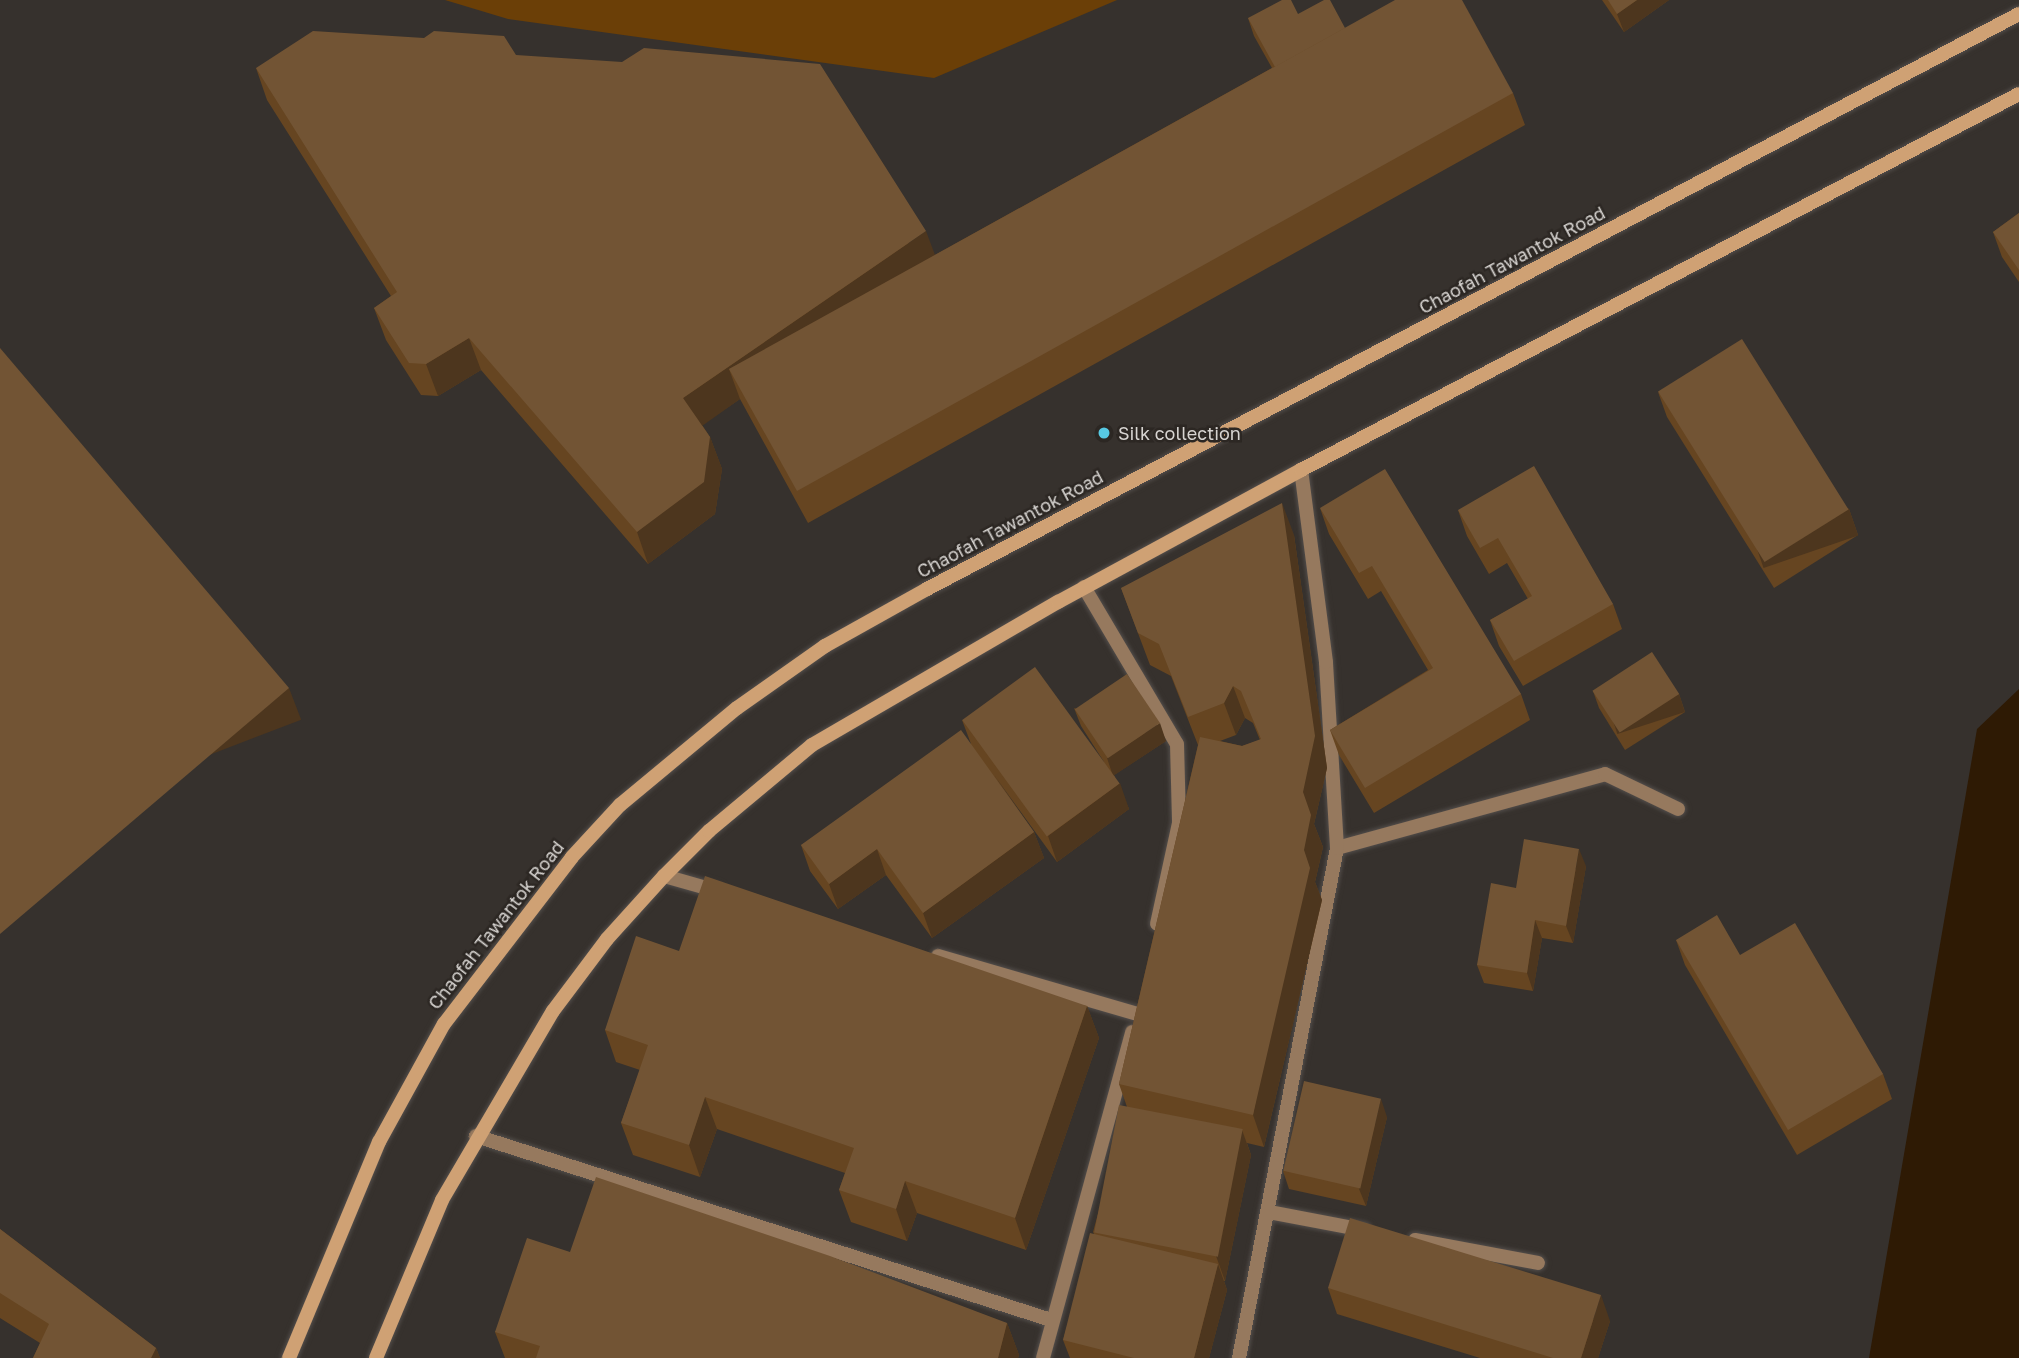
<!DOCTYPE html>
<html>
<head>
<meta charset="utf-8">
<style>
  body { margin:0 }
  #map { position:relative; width:2019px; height:1358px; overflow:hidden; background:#36312d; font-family:"Golos Text",sans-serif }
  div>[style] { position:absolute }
  .green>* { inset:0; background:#6b3f07 }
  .water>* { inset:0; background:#2e1a04 }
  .roads { filter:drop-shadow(0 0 2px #534e4b) drop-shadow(0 0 2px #534e4b) }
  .minor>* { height:14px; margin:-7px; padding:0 7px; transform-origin:7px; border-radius:7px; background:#96795e }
  .secondary>* { height:14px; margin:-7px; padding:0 7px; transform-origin:7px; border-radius:7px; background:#cfa174 }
  .wall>* { inset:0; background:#664521 }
  .shaded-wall>* { inset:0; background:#4d361e; transform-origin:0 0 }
  .building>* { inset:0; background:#725434; transform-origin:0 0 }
  .dots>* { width:19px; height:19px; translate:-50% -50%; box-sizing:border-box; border:4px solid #2c2723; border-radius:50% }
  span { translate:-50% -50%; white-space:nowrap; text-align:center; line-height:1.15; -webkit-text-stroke:5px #2c2723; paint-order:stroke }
  .street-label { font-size:18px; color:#d7d4d1 }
  .poi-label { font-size:18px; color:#d7d4d1 }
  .left { translate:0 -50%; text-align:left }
</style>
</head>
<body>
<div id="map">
  <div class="green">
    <div style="clip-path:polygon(445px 0,1117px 0,934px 78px,508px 19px)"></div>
  </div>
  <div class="water">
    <div style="clip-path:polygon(2019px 689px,2019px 1358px,1869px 1358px,1977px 729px)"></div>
  </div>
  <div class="roads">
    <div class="minor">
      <div style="left:1084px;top:587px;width:182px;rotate:59.4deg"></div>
      <div style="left:1177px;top:744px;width:79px;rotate:88.5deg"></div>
      <div style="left:1179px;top:823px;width:103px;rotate:102.3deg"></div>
      <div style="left:1337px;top:848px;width:278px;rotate:-15.4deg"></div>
      <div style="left:1605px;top:774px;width:81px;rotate:25.6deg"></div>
      <div style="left:664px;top:876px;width:55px;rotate:15.8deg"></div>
      <div style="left:938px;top:956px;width:207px;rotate:16.2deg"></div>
      <div style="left:476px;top:1136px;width:604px;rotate:17.74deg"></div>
      <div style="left:1269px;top:1212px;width:97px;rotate:10.7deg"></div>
      <div style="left:1415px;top:1240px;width:125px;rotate:10.6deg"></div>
      <div style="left:1043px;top:1358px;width:338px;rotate:-74.7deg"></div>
      <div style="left:1239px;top:1358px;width:519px;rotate:-79.12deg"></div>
      <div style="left:1337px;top:848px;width:186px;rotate:-93.4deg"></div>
      <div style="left:1326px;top:662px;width:194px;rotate:-97.4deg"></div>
    </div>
    <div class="secondary">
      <div style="left:289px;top:1358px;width:234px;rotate:-67.4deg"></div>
      <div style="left:379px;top:1142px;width:135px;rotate:-61.2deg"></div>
      <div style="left:444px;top:1024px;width:210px;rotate:-52.5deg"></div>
      <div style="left:572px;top:857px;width:71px;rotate:-47.3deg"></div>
      <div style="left:620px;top:805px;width:152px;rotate:-39.7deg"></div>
      <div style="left:737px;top:708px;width:108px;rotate:-35.2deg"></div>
      <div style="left:825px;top:646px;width:117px;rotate:-29.2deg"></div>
      <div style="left:927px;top:589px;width:1234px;rotate:-27.77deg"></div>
      <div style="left:376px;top:1358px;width:171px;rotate:-67.3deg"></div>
      <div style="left:442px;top:1200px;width:219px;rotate:-59.6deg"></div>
      <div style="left:553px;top:1011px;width:90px;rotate:-53.1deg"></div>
      <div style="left:607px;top:939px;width:85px;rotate:-47.9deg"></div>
      <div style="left:664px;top:876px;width:64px;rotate:-45deg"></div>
      <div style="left:709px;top:831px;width:134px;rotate:-39.9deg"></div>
      <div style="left:812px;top:745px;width:285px;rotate:-30.2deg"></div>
      <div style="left:1058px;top:602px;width:277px;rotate:-28.5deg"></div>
      <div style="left:1301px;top:470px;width:810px;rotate:-27.64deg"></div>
    </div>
  </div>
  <div class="wall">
    <div style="clip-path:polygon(1602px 0,1669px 0,1624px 32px)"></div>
    <div style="clip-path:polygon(1298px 14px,1345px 28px,1513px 93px,1525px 125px,808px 523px,740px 399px,702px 425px,710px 437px,722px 469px,715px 514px,648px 564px,481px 370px,438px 396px,421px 395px,386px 340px,374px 308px,391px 296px,267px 100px,256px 68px,516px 55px,935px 255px,1272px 68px,1254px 36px,1248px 18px)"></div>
    <div style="clip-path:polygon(2019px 213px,2019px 282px,2002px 257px,1993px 232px)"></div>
    <div style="clip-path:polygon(1658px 392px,1849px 509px,1858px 535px,1774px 588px,1667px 417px)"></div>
    <div style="clip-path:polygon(1320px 508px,1521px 694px,1530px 720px,1374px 813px,1339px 755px,1330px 730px,1428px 670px,1381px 591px,1368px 599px,1329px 534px)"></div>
    <div style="clip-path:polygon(1458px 510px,1613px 604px,1622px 629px,1523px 686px,1499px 646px,1490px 620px,1528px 599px,1507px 563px,1489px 574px,1467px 536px)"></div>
    <div style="clip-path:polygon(evenodd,1294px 535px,1327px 768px,1314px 824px,1323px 847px,1315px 882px,1322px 900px,1264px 1147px,1247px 1143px,1251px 1155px,1225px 1281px,1224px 1281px,1227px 1290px,1209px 1358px,1070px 1358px,1063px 1340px,1094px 1234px,1093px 1232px,1127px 1107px,1119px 1084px,1198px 745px,1171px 676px,1150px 665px,1121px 588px,1294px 535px,1245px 718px,1253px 723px,1260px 740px,1242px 746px,1220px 741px,1236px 735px,1245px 718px)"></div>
    <div style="clip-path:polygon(1593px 691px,1679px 694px,1685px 712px,1625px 750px,1599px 708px)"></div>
    <div style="clip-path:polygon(1074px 708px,1166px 741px,1114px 775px,1129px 809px,1057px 862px,994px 775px,1034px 832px,1044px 858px,932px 938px,886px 875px,838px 909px,810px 871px,801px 845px,971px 744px,962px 720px,1104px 762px,1081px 726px)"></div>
    <div style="clip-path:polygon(1586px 866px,1573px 943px,1542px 938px,1533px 991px,1484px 983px,1477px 965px,1516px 888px)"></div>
    <div style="clip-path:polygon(1676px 940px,1740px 955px,1883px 1074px,1892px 1099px,1797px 1155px,1685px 965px)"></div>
    <div style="clip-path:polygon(679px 951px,1087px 1006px,1099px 1038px,1026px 1250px,917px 1213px,907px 1241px,851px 1222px,839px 1190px,845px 1173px,717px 1129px,700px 1177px,633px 1155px,621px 1123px,640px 1070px,616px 1062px,605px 1030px)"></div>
    <div style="clip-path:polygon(1387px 1117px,1366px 1206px,1289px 1189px,1283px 1171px)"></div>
    <div style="clip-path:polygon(0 1229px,156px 1348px,160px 1358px,33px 1358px,40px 1343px,0 1318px)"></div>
    <div style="clip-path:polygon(570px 1252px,1007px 1323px,1019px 1355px,1018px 1358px,505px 1358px,495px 1332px)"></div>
    <div style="clip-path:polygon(1328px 1288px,1610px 1321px,1598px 1358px,1480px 1358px,1337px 1314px)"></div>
  </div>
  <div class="shaded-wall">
    <div style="clip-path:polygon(1637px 0,1669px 0,1624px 32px,1617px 14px)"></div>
    <div style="clip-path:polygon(926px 231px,938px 263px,729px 369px,740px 399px,695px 431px,683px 398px)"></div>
    <div style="clip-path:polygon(469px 338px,481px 370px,438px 396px,426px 364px)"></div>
    <div style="clip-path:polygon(710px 437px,722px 469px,715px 514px,648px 564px,637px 532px)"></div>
    <div style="clip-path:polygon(1282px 503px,1294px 535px,1327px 768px,1314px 824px,1323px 847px,1315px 882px,1322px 900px,1264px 1147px,1253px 1115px,1304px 850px)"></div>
    <div style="left:1849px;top:509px;width:28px;height:100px;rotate:71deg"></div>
    <div style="clip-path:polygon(1233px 686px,1245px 718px,1236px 735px,1224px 703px)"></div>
    <div style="left:289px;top:688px;width:34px;height:380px;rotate:69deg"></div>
    <div style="left:1679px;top:694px;width:19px;height:71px;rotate:72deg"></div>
    <div style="clip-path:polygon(1160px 723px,1166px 741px,1113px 776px,1107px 758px)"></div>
    <div style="clip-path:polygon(1120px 783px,1129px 809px,1057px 862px,1048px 836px)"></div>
    <div style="clip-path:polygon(1034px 832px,1044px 858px,932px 938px,923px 913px)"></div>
    <div style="clip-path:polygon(877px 849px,886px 875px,838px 909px,829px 884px)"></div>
    <div style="clip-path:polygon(1579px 849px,1586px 866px,1573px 943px,1566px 926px)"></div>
    <div style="clip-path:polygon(1535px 920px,1542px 938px,1533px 991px,1527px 973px)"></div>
    <div style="clip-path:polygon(1087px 1006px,1099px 1038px,1026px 1250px,1015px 1218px)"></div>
    <div style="clip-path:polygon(705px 1097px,717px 1129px,700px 1177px,689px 1145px)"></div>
    <div style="clip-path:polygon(1381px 1099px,1387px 1117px,1366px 1206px,1359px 1189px)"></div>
    <div style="clip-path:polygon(1242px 1130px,1251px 1155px,1225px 1281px,1216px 1256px)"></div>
    <div style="clip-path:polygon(905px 1181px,917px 1213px,907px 1241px,896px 1209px)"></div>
    <div style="clip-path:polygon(1218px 1264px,1227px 1290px,1209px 1358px,1194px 1358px)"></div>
    <div style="clip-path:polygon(1601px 1295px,1610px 1321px,1598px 1358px,1581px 1358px)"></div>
    <div style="clip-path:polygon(1007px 1323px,1019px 1355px,1018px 1358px,998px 1358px)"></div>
    <div style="clip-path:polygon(156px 1348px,160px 1358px,151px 1358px)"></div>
  </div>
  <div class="building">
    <div style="clip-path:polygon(1282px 0,1291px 0,1298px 14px,1324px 0,1330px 0,1345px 28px,1275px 67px,1248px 18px)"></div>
    <div style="clip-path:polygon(1395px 0,1462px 0,1513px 93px,797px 491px,729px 369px)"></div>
    <div style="clip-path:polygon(1608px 0,1637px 0,1617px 14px)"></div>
    <div style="clip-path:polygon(313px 31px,424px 38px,434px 31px,504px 36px,516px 55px,622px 62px,644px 48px,820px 64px,926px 231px,683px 398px,710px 437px,704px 482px,637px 532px,469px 338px,426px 364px,409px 363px,374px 308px,397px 292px,256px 68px)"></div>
    <div style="clip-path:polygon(2019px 213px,2019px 270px,1993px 232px)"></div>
    <div style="left:1742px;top:339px;width:201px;height:99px;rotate:58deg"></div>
    <div style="clip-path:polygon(0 348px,289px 688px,0 934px)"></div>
    <div style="clip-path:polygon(1534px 466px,1613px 604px,1514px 661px,1490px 620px,1532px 596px,1498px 538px,1480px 548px,1458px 510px)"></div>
    <div style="clip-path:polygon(1385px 469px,1521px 694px,1365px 788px,1330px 730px,1433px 668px,1372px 566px,1359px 573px,1320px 508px)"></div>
    <div style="clip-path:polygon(1282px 503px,1315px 736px,1303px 792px,1311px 815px,1304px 850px,1310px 868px,1253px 1115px,1119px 1084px,1200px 737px,1242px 746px,1261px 739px,1241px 691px,1233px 686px,1224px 703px,1188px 717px,1159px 644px,1138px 633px,1121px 588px)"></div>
    <div style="left:1652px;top:652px;width:50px;height:71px;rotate:57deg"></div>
    <div style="left:1035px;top:667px;width:144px;height:90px;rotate:54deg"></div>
    <div style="left:1127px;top:674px;width:59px;height:63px;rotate:56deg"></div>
    <div style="clip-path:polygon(961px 730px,1034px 832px,923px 913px,877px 849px,829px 884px,801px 845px)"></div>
    <div style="clip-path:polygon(1524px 839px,1579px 849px,1566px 926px,1535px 920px,1527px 973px,1477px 965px,1491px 883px,1516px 888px)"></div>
    <div style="clip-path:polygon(705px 876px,1087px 1006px,1015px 1218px,905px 1181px,896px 1209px,839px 1190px,854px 1148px,705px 1097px,689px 1145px,621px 1123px,648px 1045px,605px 1030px,636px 936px,679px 951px)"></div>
    <div style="clip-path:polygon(1717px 915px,1740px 955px,1795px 923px,1883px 1074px,1788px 1130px,1676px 940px)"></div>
    <div style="left:1304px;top:1081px;width:79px;height:92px;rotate:13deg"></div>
    <div style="left:1119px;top:1105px;width:126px;height:130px;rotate:11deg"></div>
    <div style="clip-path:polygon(596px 1177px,830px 1256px,1007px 1323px,998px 1358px,536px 1358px,540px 1346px,495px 1332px,527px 1238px,570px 1252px)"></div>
    <div style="clip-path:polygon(1350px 1218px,1601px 1295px,1581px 1358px,1553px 1358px,1328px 1288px)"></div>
    <div style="clip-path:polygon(0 1229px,156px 1348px,151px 1358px,33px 1358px,49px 1324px,0 1293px)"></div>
    <div style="clip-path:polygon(1090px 1233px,1218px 1264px,1194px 1358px,1134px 1358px,1063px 1340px)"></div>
  </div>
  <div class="dots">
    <div style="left:1104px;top:433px;background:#57c9e3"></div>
  </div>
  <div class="street-label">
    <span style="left:1512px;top:260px;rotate:-28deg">Chaofah Tawantok Road</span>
    <span style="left:1010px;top:524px;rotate:-28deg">Chaofah Tawantok Road</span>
    <span style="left:496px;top:925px;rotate:-52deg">Chaofah Tawantok Road</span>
  </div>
  <div class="poi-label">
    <span class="left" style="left:1118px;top:433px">Silk collection</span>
  </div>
</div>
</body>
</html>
